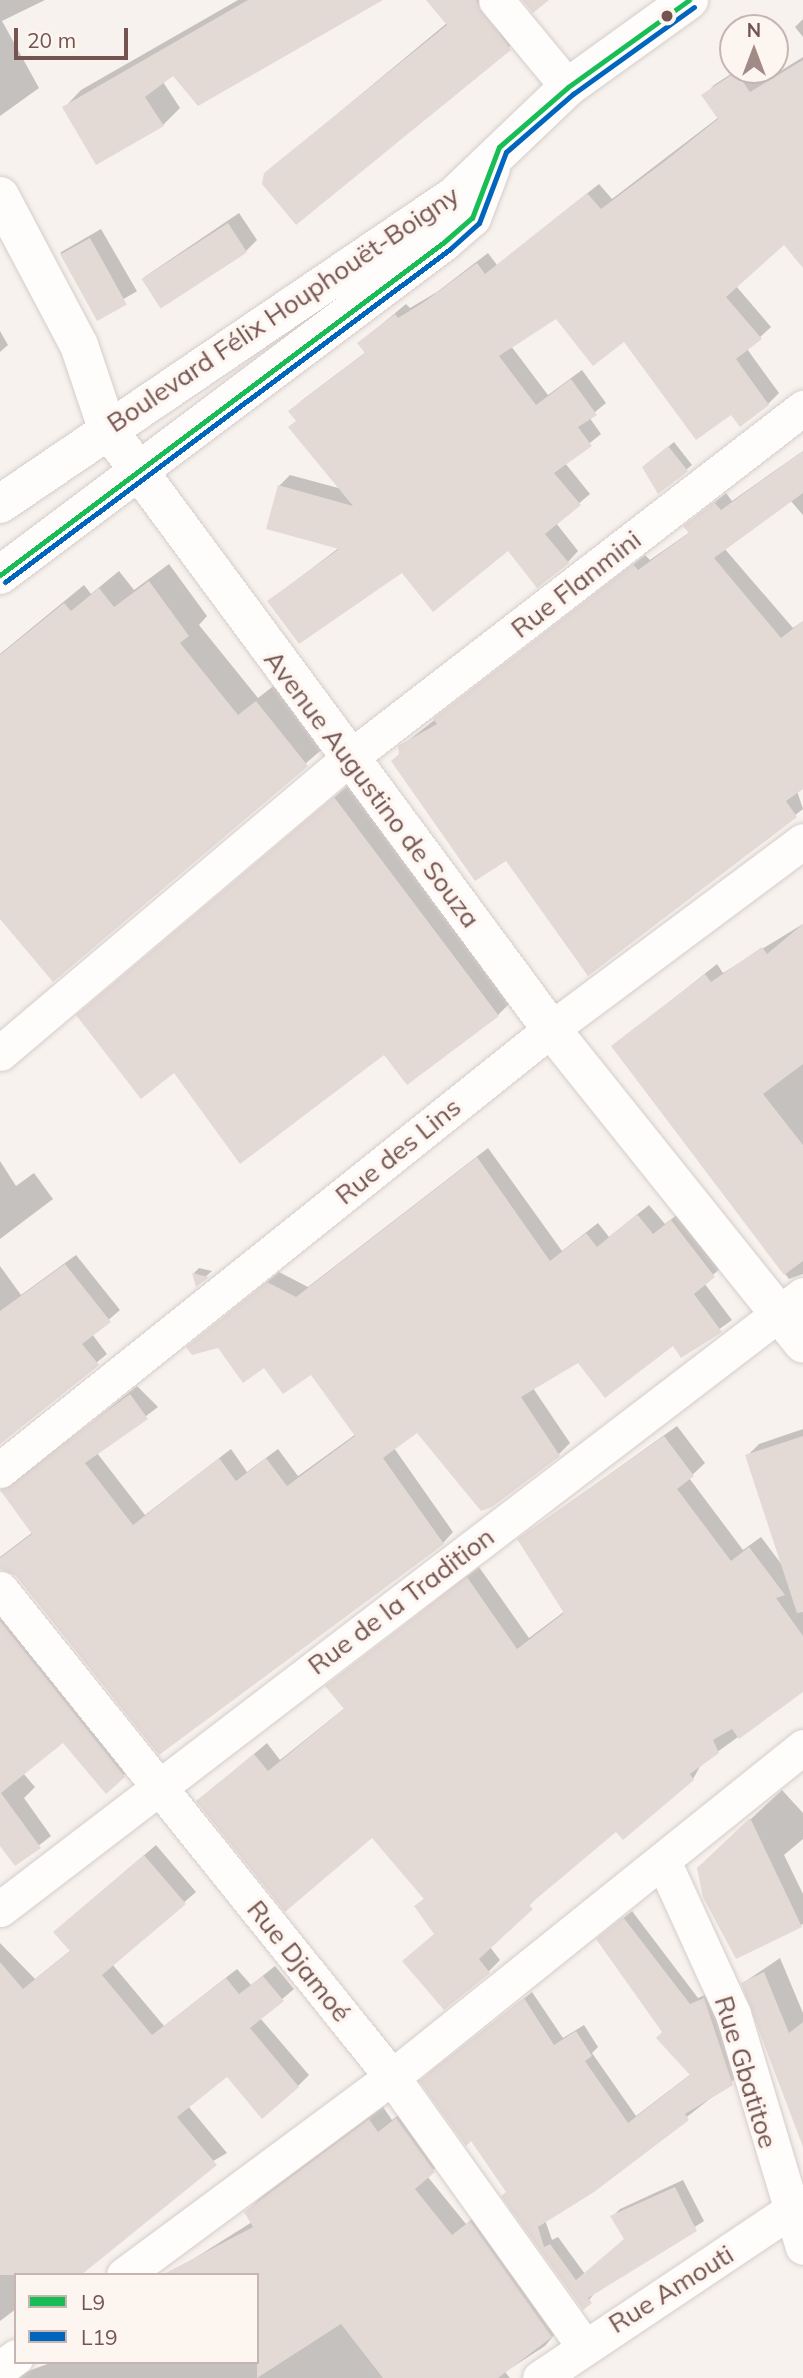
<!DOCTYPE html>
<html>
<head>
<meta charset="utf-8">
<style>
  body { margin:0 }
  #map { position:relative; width:803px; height:2378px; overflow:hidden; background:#f7f2ee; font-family:Mulish,sans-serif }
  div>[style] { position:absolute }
  .shadow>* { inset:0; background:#0003; transform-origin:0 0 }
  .building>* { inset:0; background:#e3d9d5; transform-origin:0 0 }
  .roads { filter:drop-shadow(0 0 2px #d6cdca) drop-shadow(0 0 2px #d6cdca) }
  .street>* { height:35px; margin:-17.5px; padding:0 17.5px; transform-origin:17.5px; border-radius:17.5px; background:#fefdfc }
  .secondary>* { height:38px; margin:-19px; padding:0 19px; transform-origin:19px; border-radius:19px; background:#fefdfc }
  .bus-1>* { height:5px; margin:-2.5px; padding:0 2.5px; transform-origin:2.5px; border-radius:2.5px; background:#18bd56 }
  .bus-2>* { height:5px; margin:-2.5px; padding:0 2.5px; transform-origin:2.5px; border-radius:2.5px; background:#0065bd }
  .dots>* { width:19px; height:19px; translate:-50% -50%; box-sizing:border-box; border:4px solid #fdf5f0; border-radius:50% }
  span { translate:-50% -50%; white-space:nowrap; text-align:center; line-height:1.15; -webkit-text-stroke:6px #fdf5f0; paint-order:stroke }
  .street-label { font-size:26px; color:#735450 }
  .legend { position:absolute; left:14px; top:2273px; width:245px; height:91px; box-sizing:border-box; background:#fdf5f0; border:2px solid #c6b5b0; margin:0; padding:9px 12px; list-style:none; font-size:21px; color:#735450 }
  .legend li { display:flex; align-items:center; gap:14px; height:35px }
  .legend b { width:35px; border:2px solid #c6b5b0 }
  .north { position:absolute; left:719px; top:14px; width:70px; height:70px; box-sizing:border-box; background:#fdf5f0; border:2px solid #c6b5b0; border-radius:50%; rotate:0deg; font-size:19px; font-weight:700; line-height:28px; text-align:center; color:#735450 }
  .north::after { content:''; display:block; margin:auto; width:24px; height:32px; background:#a18b87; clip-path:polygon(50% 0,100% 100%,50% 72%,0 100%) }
  .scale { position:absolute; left:14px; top:28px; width:114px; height:32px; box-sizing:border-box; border:4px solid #735450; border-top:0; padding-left:9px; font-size:21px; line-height:24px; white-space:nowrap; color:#735450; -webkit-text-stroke:5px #fdf5f0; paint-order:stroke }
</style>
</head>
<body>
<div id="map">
  <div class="shadow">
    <div style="clip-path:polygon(0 0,45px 0,2px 21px,39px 88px,0 116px)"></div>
    <div style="clip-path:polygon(238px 0,380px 0,174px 74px,163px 82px,180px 108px,163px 125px,64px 108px,81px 90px)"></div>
    <div style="clip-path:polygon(428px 0,503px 0,527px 32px,296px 222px,265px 174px,447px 23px)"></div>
    <div style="clip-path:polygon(803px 19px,803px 37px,795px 27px)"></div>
    <div style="clip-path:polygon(803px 57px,803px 242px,785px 243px,736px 286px,771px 327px,747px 349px,779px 393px,768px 404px,731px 412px,625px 339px,556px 316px,511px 346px,548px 395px,582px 370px,606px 403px,589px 417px,601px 434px,565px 463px,590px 494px,556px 523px,578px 551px,568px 562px,508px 549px,269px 601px,340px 547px,279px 486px,290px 475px,342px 489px,297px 421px,301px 401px,366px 352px,359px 343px,406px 304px,410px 308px,437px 292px,488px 253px,497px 265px,599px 184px,612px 199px,719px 117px,704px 96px,714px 85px,737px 70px,752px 70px,761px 83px)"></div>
    <div style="clip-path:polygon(239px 213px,257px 240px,246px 251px,143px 278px)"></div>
    <div style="left:101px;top:229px;width:72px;height:47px;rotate:60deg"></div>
    <div style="clip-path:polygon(0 331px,8px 345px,0 352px)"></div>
    <div style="clip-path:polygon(674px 442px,692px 465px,659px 492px,650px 462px)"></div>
    <div style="clip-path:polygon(803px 451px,803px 515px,790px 500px,724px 548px,793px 628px,803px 621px,803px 787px,797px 791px,803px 809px,589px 974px,506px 859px,400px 747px,645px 555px,650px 560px,690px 532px,685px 526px,726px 493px,732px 501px)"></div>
    <div style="clip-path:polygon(169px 564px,207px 616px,199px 625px,258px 698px,276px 684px,326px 746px,53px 980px,0 917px,0 654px,84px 585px,91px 594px,119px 571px,134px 590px)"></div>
    <div style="clip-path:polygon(352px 782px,515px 998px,498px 1015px,174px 1071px,78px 1015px)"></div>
    <div style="clip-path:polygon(803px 924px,803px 1274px,789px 1279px,613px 1047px,717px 964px,723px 973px)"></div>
    <div style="clip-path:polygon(488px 1148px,562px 1251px,598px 1223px,609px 1237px,649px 1205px,665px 1224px,682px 1211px,725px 1264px,704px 1283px,732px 1320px,682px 1356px,673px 1344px,578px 1361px,533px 1388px,570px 1443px,559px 1454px,417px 1430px,394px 1448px,453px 1532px,443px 1543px,17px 1575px,0 1568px,0 1557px,33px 1532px,26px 1475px,137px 1386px,158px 1407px,97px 1453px,145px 1515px,231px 1449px,247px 1472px,278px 1449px,298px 1476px,356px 1434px,311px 1373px,264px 1366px,219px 1346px,188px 1347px,279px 1272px,308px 1287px)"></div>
    <div style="clip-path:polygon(0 1161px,16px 1186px,34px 1173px,53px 1199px,0 1239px)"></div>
    <div style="clip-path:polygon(76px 1255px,120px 1310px,92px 1334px,107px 1354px,0 1442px,0 1266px,21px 1295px)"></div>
    <div style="clip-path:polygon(199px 1268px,212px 1271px,197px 1284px,194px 1273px)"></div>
    <div style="clip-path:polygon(677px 1426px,705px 1463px,689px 1478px,743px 1550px,761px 1537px,782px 1565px,747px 1456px,759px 1444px,803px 1429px,803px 1690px,702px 1763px,693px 1779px,623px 1838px,616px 1829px,541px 1893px,490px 1947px,500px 1960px,488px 1972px,404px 1961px,436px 1933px,416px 1906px,425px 1898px,372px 1835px,198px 1801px,267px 1743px,280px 1760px,345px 1708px,327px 1686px,479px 1567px,529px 1638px,565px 1611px,519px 1539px)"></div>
    <div style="clip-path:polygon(0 1597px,135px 1765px,106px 1791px,63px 1741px,23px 1773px,35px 1787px,24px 1798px,51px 1836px,15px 1864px,0 1843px)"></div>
    <div style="clip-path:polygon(782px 1790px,803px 1813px,803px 1839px,784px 1855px,803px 1894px,803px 1924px,737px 1956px,710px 1857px)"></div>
    <div style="clip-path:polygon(156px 1845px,196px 1892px,112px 1964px,164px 2026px,237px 1969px,251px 1985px,275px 1966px,294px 1989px,260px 2018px,309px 2075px,298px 2086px,228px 2075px,188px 2106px,227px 2153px,16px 2275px,16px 2309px,0 2321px,0 1943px,35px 1979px,71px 1950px,66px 1922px)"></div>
    <div style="clip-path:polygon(632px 1911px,698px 1998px,712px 1992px,740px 2075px,593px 2191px,545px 2220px,552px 2240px,558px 2237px,585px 2274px,626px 2239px,612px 2217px,620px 2209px,683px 2180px,704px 2221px,596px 2291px,583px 2308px,429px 2073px,532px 1992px,563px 2038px,584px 2025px,598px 2047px,592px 2053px,636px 2116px,691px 2074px,606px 1932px)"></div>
    <div style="clip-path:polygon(780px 1958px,803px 2013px,803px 2135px,743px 1983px)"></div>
    <div style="clip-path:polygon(410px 2106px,447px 2157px,427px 2176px,466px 2224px,484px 2209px,564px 2323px,545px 2346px,505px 2372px,510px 2378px,9px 2378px,53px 2362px,257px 2362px,257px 2275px,188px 2275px,187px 2263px,252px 2222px,246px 2212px,259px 2199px,383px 2107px,392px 2120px)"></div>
  </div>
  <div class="building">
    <div style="clip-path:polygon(248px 0,383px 0,198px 106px,173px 76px,145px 97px,164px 126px,96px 165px,62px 107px)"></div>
    <div style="clip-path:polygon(426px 0,476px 0,511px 50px,296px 225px,262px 184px,264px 173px,447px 25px)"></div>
    <div style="clip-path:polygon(522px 0,549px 0,533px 13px)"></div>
    <div style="clip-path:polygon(803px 60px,803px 268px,784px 245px,726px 297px,762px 339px,736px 359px,769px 405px,740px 427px,731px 415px,696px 440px,624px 342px,593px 366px,556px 319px,499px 356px,536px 405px,571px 379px,597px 415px,578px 427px,592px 446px,554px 473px,581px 505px,545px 534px,569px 563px,537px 588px,508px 551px,433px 612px,402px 573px,299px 644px,267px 601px,339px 549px,266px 529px,278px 485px,353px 506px,288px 427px,296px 421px,288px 411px,365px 353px,357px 343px,395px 314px,398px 318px,424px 302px,477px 263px,485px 274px,587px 193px,601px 209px,665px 161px,718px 119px,701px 95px,736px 72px,750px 92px)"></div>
    <div style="left:228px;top:223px;width:35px;height:103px;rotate:57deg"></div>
    <div style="left:90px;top:238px;width:76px;height:34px;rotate:61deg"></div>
    <div style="clip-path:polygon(668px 446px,688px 471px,658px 494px,642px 467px)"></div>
    <div style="clip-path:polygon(803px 451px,803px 493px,714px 558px,781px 638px,803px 621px,803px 789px,786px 801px,797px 817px,588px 976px,506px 861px,475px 881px,391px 761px,399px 754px,398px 746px,437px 724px,433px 719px,633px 564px,638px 570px,689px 533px,683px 526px,714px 502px,721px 510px)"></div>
    <div style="clip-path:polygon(149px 581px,189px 636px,180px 643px,238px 715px,256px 701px,308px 766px,53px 982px,0 919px,0 655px,64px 603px,71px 611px,99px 588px,114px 607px)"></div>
    <div style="clip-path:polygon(334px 797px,499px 1016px,407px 1085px,384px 1055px,240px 1164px,174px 1073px,141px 1099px,76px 1015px)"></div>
    <div style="clip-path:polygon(803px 924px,803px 1064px,763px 1094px,803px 1145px,803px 1261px,784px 1275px,611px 1046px,705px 974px,711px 982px,762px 947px,767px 954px)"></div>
    <div style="clip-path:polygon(477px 1157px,550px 1261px,586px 1233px,597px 1247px,637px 1214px,653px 1234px,671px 1220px,715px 1277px,694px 1294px,722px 1332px,681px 1358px,673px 1346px,605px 1398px,578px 1363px,521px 1397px,560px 1456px,492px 1507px,481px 1511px,417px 1433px,383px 1458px,444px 1544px,159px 1755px,16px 1576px,0 1569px,0 1558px,32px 1534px,0 1490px,130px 1394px,148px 1419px,85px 1463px,133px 1525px,219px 1458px,236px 1481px,266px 1458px,287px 1486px,355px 1436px,311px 1375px,283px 1394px,264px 1368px,243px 1383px,218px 1348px,192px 1355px,186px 1347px,267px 1282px,296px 1297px)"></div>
    <div style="clip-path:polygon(65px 1264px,111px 1322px,82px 1344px,99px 1365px,0 1444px,0 1311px)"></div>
    <div style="clip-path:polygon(192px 1273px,209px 1277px,196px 1287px)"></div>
    <div style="clip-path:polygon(664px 1436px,694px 1476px,677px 1489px,731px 1561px,749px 1547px,785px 1595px,776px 1598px,803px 1636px,803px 1692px,739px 1739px,732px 1729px,713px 1740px,719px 1753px,690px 1774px,694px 1780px,623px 1840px,616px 1832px,529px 1905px,533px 1909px,479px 1959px,490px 1973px,444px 2010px,402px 1961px,434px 1934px,414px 1906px,424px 1899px,372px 1838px,285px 1912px,196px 1801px,254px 1754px,268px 1771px,344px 1709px,325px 1686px,467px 1577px,517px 1649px,564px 1613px,517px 1539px)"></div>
    <div style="clip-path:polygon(803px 1436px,803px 1612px,797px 1613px,745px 1455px)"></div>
    <div style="clip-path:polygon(0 1621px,125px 1777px,106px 1794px,63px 1743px,1px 1793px,41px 1848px,15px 1866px,0 1846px)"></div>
    <div style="clip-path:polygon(750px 1818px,802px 1927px,736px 1959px,703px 1897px,697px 1868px)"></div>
    <div style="clip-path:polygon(144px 1855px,186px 1904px,102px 1975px,152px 2035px,226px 1978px,239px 1994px,263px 1976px,284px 2001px,250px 2028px,299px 2087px,262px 2119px,227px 2077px,177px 2117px,217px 2165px,81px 2275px,0 2275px,0 1962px,23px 1989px,70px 1951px,53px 1932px)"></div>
    <div style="clip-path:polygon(623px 1917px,690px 2004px,704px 1998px,733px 2085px,685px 2114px,689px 2120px,594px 2192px,538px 2227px,544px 2247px,550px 2244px,576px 2280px,624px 2239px,610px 2216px,675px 2187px,697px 2231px,588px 2298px,592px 2303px,583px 2310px,501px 2196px,506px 2192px,471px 2141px,466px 2146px,419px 2081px,524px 1998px,554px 2045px,576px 2031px,592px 2056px,585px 2061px,628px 2123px,690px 2075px,656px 2038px,662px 2032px,596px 1939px)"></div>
    <div style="clip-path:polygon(764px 1972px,789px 2033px,803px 2022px,803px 2147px,741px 1983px)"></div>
    <div style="clip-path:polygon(396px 2118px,435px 2172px,415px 2189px,452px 2235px,470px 2221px,552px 2337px,498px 2378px,383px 2378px,341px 2324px,257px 2378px,257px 2275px,162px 2275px,253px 2227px,244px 2212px,369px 2119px,378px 2132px)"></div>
  </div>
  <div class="roads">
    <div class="street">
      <div style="left:496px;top:0;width:113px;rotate:50.4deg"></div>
      <div style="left:0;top:1053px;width:456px;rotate:-40.2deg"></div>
      <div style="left:348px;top:759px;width:575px;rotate:-37.65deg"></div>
      <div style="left:0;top:1470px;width:706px;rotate:-38.67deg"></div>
      <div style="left:551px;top:1029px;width:314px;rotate:-36.7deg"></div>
      <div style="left:0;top:1589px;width:626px;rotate:51.23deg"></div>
      <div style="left:392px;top:2077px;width:329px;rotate:54.5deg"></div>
      <div style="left:663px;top:1861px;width:168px;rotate:65.4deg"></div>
      <div style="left:733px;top:2014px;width:243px;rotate:73.3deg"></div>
      <div style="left:0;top:1909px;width:1011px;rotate:-37.4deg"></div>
      <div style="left:124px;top:2275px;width:333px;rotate:-36.5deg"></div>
      <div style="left:392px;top:2077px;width:527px;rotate:-38.76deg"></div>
      <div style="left:0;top:2369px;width:20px;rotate:-37deg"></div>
      <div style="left:540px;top:2378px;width:316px;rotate:-33.8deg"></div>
    </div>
    <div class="secondary">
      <div style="left:0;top:196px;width:169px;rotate:62.1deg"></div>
      <div style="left:79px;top:345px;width:88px;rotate:71.4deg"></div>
      <div style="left:107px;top:428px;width:747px;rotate:53.54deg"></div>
      <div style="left:551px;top:1029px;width:403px;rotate:51.3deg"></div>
      <div style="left:0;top:504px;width:549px;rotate:-34.15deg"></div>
      <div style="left:454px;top:196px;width:158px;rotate:-43.7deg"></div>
      <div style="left:568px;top:87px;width:149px;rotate:-35.7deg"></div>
      <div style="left:0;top:575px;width:555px;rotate:-36.87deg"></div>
      <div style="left:444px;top:242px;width:37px;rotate:-41deg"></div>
      <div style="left:472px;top:218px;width:53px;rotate:-69.2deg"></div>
    </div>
  </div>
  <div class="bus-1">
    <div style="left:0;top:575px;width:555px;rotate:-36.87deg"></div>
    <div style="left:444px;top:242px;width:37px;rotate:-41deg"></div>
    <div style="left:472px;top:218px;width:76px;rotate:-69.2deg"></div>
    <div style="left:499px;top:147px;width:91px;rotate:-41deg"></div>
    <div style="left:568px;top:87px;width:149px;rotate:-35.7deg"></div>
  </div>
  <div class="bus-2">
    <div style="left:5px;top:582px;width:556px;rotate:-36.81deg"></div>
    <div style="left:450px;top:249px;width:39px;rotate:-42deg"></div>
    <div style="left:479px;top:223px;width:76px;rotate:-69.2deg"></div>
    <div style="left:506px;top:152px;width:89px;rotate:-40.9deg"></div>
    <div style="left:573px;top:94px;width:149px;rotate:-35.7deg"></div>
  </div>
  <div class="dots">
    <div style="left:667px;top:16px;background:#735450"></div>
  </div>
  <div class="street-label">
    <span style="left:283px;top:309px;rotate:-34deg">Boulevard Félix Houphouët-Boigny</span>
    <span style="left:576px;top:584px;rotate:-38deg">Rue Flanmini</span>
    <span style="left:372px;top:789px;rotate:53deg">Avenue Augustino de Souza</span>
    <span style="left:398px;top:1151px;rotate:-39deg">Rue des Lins</span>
    <span style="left:401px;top:1601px;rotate:-37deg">Rue de la Tradition</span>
    <span style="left:299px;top:1961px;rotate:51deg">Rue Djamoé</span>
    <span style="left:746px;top:2072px;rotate:73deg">Rue Gbatitoe</span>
    <span style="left:671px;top:2289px;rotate:-32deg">Rue Amouti</span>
  </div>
  <ul class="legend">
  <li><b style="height:9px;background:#18bd56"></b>L9</li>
  <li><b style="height:9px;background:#0065bd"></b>L19</li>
  </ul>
  <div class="north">N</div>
  <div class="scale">20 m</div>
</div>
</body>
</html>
